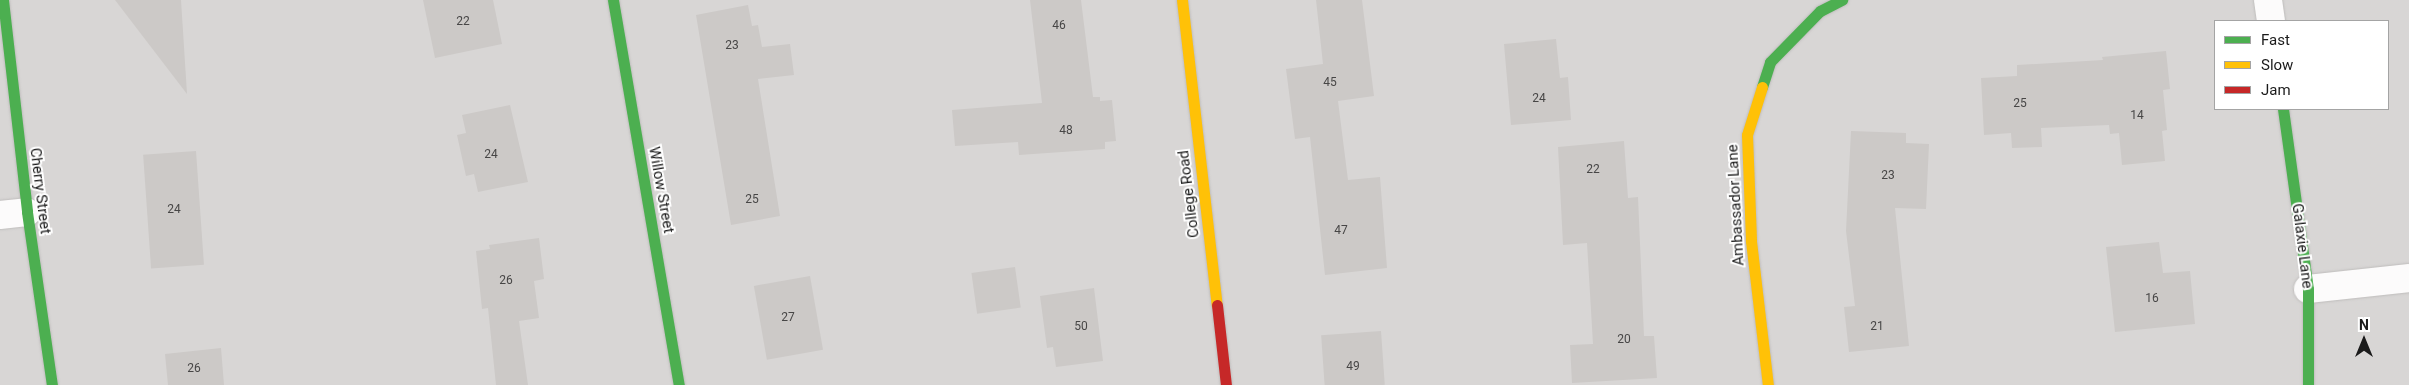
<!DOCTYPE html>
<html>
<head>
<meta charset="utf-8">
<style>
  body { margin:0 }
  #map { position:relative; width:2409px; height:385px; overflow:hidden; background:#e9e6e4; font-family:Roboto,sans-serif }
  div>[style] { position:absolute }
  .residential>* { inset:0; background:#d8d6d5 }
  .building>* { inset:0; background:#ccc9c7; transform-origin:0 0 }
  .roads { filter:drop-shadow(0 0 1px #bfbdbc) drop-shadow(0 0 1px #bfbdbc) }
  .street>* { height:28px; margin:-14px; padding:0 14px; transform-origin:14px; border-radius:14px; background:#fcfbfb }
  .fast>* { height:11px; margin:-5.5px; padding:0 5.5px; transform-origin:5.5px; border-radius:5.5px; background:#4caf50 }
  .slow>* { height:11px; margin:-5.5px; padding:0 5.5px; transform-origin:5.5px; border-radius:5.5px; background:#ffc107 }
  .jam>* { height:11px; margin:-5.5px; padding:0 5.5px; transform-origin:5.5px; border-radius:5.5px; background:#c62828 }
  span { translate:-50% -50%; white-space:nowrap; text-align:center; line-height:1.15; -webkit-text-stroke:4px #fff; paint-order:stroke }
  .number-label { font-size:12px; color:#474646 }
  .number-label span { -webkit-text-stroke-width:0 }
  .street-label { font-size:15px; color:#1b1b1b }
  .legend { position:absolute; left:2214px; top:20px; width:175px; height:90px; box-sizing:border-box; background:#fff; border:1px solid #a4a4a4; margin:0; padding:6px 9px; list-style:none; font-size:15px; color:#1b1b1b }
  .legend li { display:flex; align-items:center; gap:10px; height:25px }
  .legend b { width:25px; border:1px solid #a4a4a4 }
  .north { position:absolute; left:2339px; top:315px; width:50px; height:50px; -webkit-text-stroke:4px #fff; paint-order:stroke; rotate:0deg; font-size:14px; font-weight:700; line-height:20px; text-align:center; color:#1b1b1b }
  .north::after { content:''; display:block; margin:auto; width:18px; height:22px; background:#1b1b1b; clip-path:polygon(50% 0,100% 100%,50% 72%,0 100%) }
</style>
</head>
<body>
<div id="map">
  <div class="residential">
    <div style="clip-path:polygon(evenodd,0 0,2409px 0,2409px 385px,0 385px,0 0,2215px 21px,2388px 21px,2388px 109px,2215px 109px,2215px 21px)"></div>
  </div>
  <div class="building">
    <div style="clip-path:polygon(115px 0,181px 0,187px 94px)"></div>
    <div style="clip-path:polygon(423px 0,493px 0,502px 44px,435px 58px)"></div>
    <div style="clip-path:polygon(1030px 0,1081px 0,1093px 97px,1100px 97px,1100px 101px,1112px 100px,1116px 141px,1105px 142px,1105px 149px,1019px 155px,1018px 142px,955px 146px,952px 110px,1042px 103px)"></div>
    <div style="clip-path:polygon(1316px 0,1362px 0,1374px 96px,1338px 101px,1348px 180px,1380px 177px,1387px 268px,1325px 275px,1310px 137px,1295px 139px,1286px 69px,1323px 64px)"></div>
    <div style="clip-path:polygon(748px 5px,752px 26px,758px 25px,762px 47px,790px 44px,794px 75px,758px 79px,780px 216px,731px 225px,696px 15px)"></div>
    <div style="clip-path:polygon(1556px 39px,1560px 78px,1568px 77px,1571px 120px,1511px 125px,1504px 44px)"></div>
    <div style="clip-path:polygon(2166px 51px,2170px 89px,2163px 90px,2167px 130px,2162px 131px,2165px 161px,2122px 165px,2119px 133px,2110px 134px,2109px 125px,2041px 128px,2042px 147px,2012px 148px,2011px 133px,1984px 135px,1981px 78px,2017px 76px,2017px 65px,2103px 60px,2102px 57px)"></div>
    <div style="clip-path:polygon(510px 105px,528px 182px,478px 192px,474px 174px,466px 176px,457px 135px,466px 133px,462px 115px)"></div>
    <div style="clip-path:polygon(1851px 131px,1906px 133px,1906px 143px,1929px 144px,1926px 209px,1895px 208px,1909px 346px,1849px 352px,1844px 307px,1855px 306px,1846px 231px)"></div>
    <div style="clip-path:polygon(1624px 141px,1628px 198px,1638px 197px,1644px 336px,1654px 336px,1657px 378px,1572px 383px,1570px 345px,1593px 344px,1587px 243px,1563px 245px,1558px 147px)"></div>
    <div style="left:196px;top:151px;width:114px;height:53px;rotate:86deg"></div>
    <div style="clip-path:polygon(539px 238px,544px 279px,534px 281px,539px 318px,519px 321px,528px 385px,496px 385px,488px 308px,482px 309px,476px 251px,490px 249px,489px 245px)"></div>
    <div style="clip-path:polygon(2159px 242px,2163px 273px,2190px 271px,2195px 324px,2115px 332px,2106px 247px)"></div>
    <div style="left:1015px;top:267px;width:41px;height:44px;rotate:82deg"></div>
    <div style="left:810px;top:276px;width:75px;height:57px;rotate:80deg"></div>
    <div style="clip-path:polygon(1094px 288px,1103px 361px,1056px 367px,1053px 347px,1047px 348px,1040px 296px)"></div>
    <div style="left:1381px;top:331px;width:54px;height:60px;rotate:86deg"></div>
    <div style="clip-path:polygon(221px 348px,224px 385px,168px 385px,165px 354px)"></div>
  </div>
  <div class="roads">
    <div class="street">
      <div style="left:2268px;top:0;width:21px;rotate:82deg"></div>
      <div style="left:0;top:215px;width:27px;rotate:-6deg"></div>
      <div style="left:2308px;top:289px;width:102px;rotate:-6.2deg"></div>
    </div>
    <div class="fast">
      <div style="left:3px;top:0;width:213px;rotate:83.5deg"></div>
      <div style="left:27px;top:212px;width:175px;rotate:81.8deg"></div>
      <div style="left:613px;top:0;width:391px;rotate:80.3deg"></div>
      <div style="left:1762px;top:87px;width:26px;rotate:-72deg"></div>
      <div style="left:1770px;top:62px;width:71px;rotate:-45.6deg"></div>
      <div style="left:1820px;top:11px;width:25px;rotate:-27deg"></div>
      <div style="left:2283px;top:109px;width:182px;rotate:82.1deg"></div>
      <div style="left:2308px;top:289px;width:96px;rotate:90deg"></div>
    </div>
    <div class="slow">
      <div style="left:1182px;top:0;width:307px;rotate:83.5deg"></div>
      <div style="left:1762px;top:87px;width:50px;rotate:107.4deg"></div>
      <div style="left:1747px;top:135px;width:106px;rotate:87.8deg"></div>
      <div style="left:1751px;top:241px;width:145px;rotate:83.3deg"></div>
    </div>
    <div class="jam">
      <div style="left:1217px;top:305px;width:81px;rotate:83.6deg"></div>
    </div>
  </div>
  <div class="number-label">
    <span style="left:463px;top:22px">22</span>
    <span style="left:1059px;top:26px">46</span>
    <span style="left:732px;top:46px">23</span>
    <span style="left:1330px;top:83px">45</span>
    <span style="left:1539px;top:99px">24</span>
    <span style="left:2020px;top:104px">25</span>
    <span style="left:2137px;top:116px">14</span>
    <span style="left:1066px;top:131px">48</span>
    <span style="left:491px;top:155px">24</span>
    <span style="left:1593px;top:170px">22</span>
    <span style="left:1888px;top:176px">23</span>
    <span style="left:752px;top:200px">25</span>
    <span style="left:174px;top:210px">24</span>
    <span style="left:1341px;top:231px">47</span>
    <span style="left:506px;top:281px">26</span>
    <span style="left:2152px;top:299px">16</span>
    <span style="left:788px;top:318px">27</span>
    <span style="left:1081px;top:327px">50</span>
    <span style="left:1877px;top:327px">21</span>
    <span style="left:1624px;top:340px">20</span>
    <span style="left:1353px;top:367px">49</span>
    <span style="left:194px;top:369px">26</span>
  </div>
  <div class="street-label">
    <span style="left:661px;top:190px;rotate:80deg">Willow Street</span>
    <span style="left:40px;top:191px;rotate:83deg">Cherry Street</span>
    <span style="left:1189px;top:194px;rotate:-97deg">College Road</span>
    <span style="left:1736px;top:205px;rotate:-93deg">Ambassador Lane</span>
    <span style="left:2302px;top:246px;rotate:83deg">Galaxie Lane</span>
  </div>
  <ul class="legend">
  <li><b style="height:6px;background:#4caf50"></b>Fast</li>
  <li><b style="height:6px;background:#ffc107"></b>Slow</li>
  <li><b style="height:6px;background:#c62828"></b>Jam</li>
  </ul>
  <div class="north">N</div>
</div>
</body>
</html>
